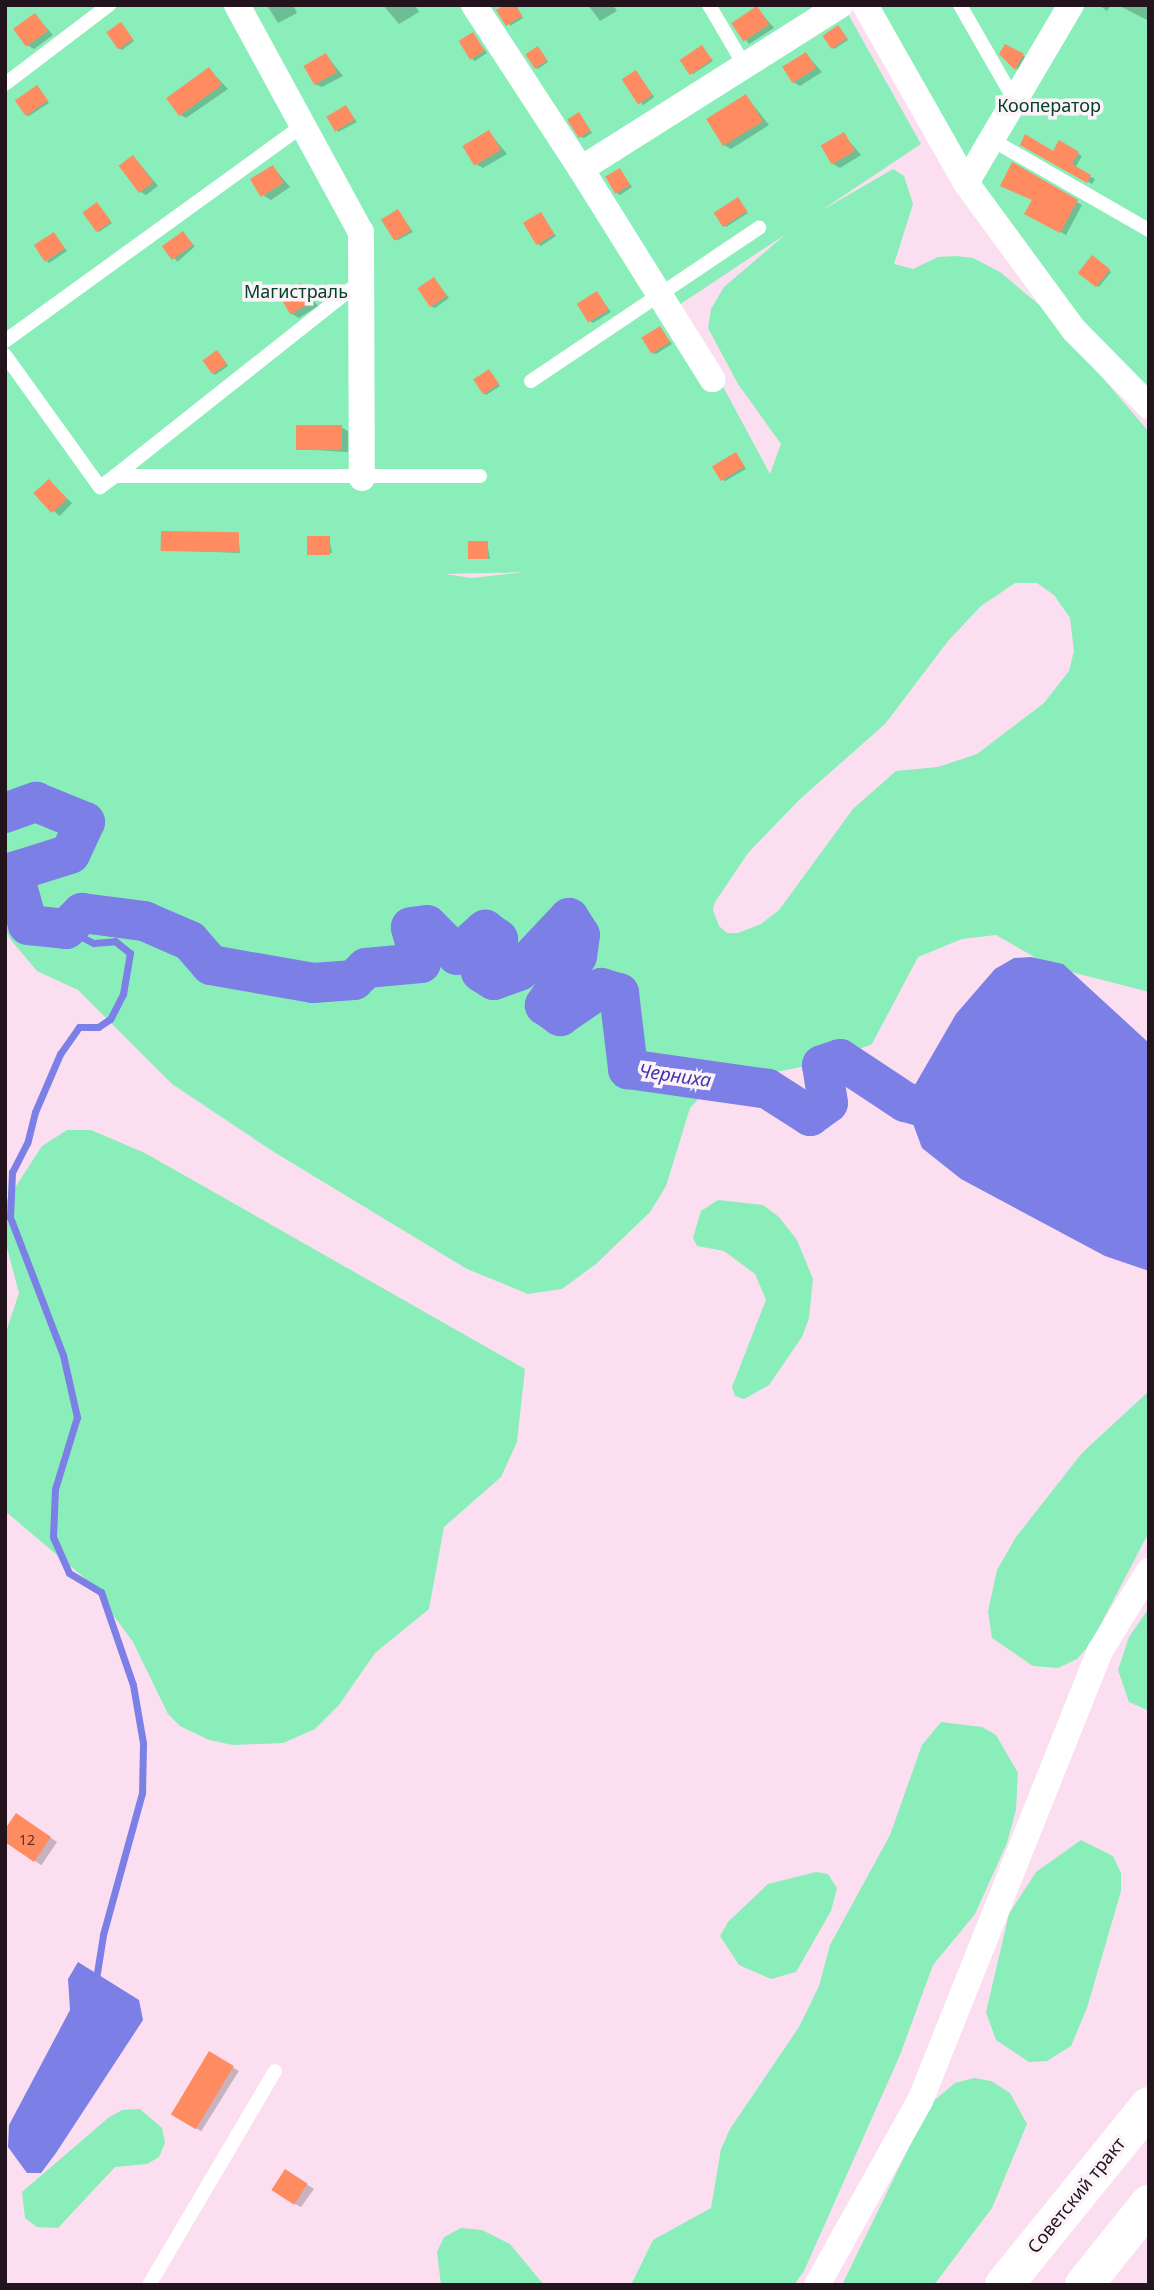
<!DOCTYPE html>
<html>
<head>
<meta charset="utf-8">
<style>
  body { margin:0 }
  #map { position:relative; width:1154px; height:2290px; overflow:hidden; background:#fbdff0; font-family:"Noto Sans",sans-serif }
  div>[style] { position:absolute }
  .green>* { inset:0; background:#89eeba }
  .water>* { inset:0; background:#7c7fe5 }
  .shadow>* { inset:0; background:#0003; transform-origin:0 0 }
  .stream>* { height:7px; margin:-3.5px; padding:0 3.5px; transform-origin:3.5px; border-radius:3.5px; background:#7c7fe5 }
  .river>* { height:40px; margin:-20px; padding:0 20px; transform-origin:20px; border-radius:20px; background:#7c7fe5 }
  .building>* { inset:0; background:#ff8b61; transform-origin:0 0 }
  .lane>* { height:14px; margin:-7px; padding:0 7px; transform-origin:7px; border-radius:7px; background:#fff }
  .street>* { height:26px; margin:-13px; padding:0 13px; transform-origin:13px; border-radius:13px; background:#fff }
  .highway>* { height:38px; margin:-19px; padding:0 19px; transform-origin:19px; border-radius:19px; background:#fff }
  span { translate:-50% -50%; white-space:nowrap; text-align:center; line-height:1.15; -webkit-text-stroke:7px #fcf3f8; paint-order:stroke }
  .number-label { font-size:14px; color:#59312e }
  .number-label span { -webkit-text-stroke-width:0 }
  .park-label { font-size:18px; color:#034128 }
  .street-label { font-size:18px; color:#22131d }
  .water-label { font-size:19px; color:#4337af; font-style:italic }
  .frame { position:absolute; inset:0; border:7px solid #22131d; pointer-events:none }
</style>
</head>
<body>
<div id="map">
  <div class="green">
    <div style="clip-path:polygon(evenodd,5px 5px,843px 5px,921px 144px,819px 212px,893px 169px,904px 176px,913px 204px,894px 264px,913px 269px,938px 257px,956px 256px,973px 258px,1000px 272px,1043px 308px,1149px 432px,1149px 992px,1052px 967px,996px 935px,962px 939px,918px 957px,872px 1044px,827px 1062px,776px 1072px,733px 1074px,712px 1084px,690px 1108px,666px 1186px,650px 1212px,596px 1264px,562px 1289px,528px 1294px,467px 1269px,274px 1152px,172px 1084px,78px 990px,37px 971px,10px 939px,5px 927px,5px 5px,786px 234px,724px 287px,711px 309px,708px 328px,738px 384px,781px 444px,770px 474px,679px 305px,786px 234px,5px 5px,525px 572px,472px 578px,445px 574px,525px 572px,5px 5px,1015px 583px,1037px 583px,1054px 595px,1070px 618px,1074px 651px,1069px 671px,1044px 703px,977px 754px,938px 767px,896px 771px,853px 809px,779px 910px,761px 924px,738px 933px,727px 933px,719px 926px,713px 910px,715px 902px,748px 853px,799px 800px,885px 724px,948px 641px,981px 606px,1015px 583px)"></div>
    <div style="clip-path:polygon(878px 5px,1149px 5px,1149px 397px,1099px 349px,955px 145px)"></div>
    <div style="clip-path:polygon(67px 1130px,91px 1130px,145px 1153px,525px 1369px,517px 1442px,501px 1477px,444px 1527px,429px 1609px,375px 1653px,339px 1705px,315px 1729px,283px 1743px,233px 1745px,209px 1740px,180px 1726px,168px 1714px,133px 1642px,89px 1582px,5px 1511px,5px 1335px,19px 1293px,5px 1240px,5px 1203px,42px 1146px)"></div>
    <div style="clip-path:polygon(718px 1200px,763px 1205px,779px 1217px,797px 1240px,813px 1279px,809px 1318px,802px 1337px,769px 1385px,744px 1399px,735px 1396px,732px 1387px,766px 1300px,755px 1274px,724px 1251px,697px 1246px,693px 1238px,701px 1211px)"></div>
    <div style="clip-path:polygon(1149px 1391px,1149px 1532px,1091px 1643px,1077px 1659px,1058px 1668px,1033px 1666px,992px 1638px,988px 1611px,997px 1570px,1016px 1537px,1082px 1453px)"></div>
    <div style="clip-path:polygon(1149px 1608px,1149px 1711px,1129px 1702px,1118px 1670px,1129px 1637px)"></div>
    <div style="clip-path:polygon(941px 1722px,982px 1727px,996px 1735px,1018px 1773px,1016px 1810px,1007px 1843px,975px 1914px,933px 1965px,900px 2055px,804px 2271px,794px 2285px,631px 2285px,653px 2240px,711px 2208px,721px 2149px,730px 2129px,799px 2027px,819px 1986px,830px 1945px,890px 1835px,922px 1745px)"></div>
    <div style="clip-path:polygon(1081px 1840px,1113px 1856px,1121px 1873px,1121px 1891px,1087px 2008px,1071px 2046px,1047px 2061px,1029px 2062px,996px 2040px,986px 2012px,1009px 1914px,1036px 1872px)"></div>
    <div style="clip-path:polygon(816px 1872px,828px 1874px,837px 1888px,831px 1911px,796px 1972px,771px 1979px,739px 1965px,720px 1936px,728px 1922px,768px 1884px)"></div>
    <div style="clip-path:polygon(974px 2078px,991px 2081px,1010px 2093px,1027px 2124px,992px 2208px,934px 2285px,842px 2285px,930px 2104px,955px 2083px)"></div>
    <div style="clip-path:polygon(140px 2109px,162px 2128px,165px 2143px,159px 2157px,147px 2164px,115px 2167px,58px 2228px,37px 2227px,25px 2218px,22px 2192px,108px 2118px,122px 2110px)"></div>
    <div style="clip-path:polygon(461px 2228px,482px 2230px,510px 2244px,544px 2285px,441px 2285px,437px 2252px,444px 2237px)"></div>
  </div>
  <div class="water">
    <div style="clip-path:polygon(1031px 957px,1063px 964px,1149px 1043px,1149px 1271px,1105px 1256px,961px 1179px,922px 1148px,905px 1102px,956px 1014px,995px 969px,1014px 958px)"></div>
    <div style="clip-path:polygon(78px 1962px,139px 2000px,143px 2020px,56px 2153px,41px 2173px,27px 2173px,8px 2147px,9px 2125px,70px 2010px,68px 1979px)"></div>
  </div>
  <div class="shadow">
    <div style="clip-path:polygon(272px 5px,293px 5px,297px 13px,278px 23px,268px 7px)"></div>
    <div style="clip-path:polygon(383px 5px,415px 5px,419px 12px,399px 24px)"></div>
    <div style="clip-path:polygon(508px 5px,516px 5px,523px 18px,510px 26px)"></div>
    <div style="clip-path:polygon(588px 5px,613px 5px,617px 11px,600px 21px)"></div>
    <div style="clip-path:polygon(1099px 5px,1111px 5px,1107px 11px)"></div>
    <div style="clip-path:polygon(1118px 5px,1149px 5px,1149px 21px)"></div>
    <div style="clip-path:polygon(757px 8px,774px 28px,749px 44px,733px 23px)"></div>
    <div style="clip-path:polygon(35px 15px,53px 35px,34px 49px,27px 45px)"></div>
    <div style="clip-path:polygon(121px 24px,134px 41px,122px 50px,119px 48px)"></div>
    <div style="clip-path:polygon(838px 27px,848px 40px,834px 49px,832px 47px)"></div>
    <div style="clip-path:polygon(473px 34px,487px 53px,475px 61px,472px 59px)"></div>
    <div style="clip-path:polygon(1006px 46px,1025px 57px,1018px 70px,1016px 68px)"></div>
    <div style="clip-path:polygon(702px 47px,713px 61px,693px 74px,690px 73px)"></div>
    <div style="clip-path:polygon(538px 48px,548px 62px,538px 69px,535px 67px)"></div>
    <div style="clip-path:polygon(806px 54px,822px 72px,800px 86px,793px 82px)"></div>
    <div style="clip-path:polygon(326px 55px,343px 76px,322px 87px,315px 84px)"></div>
    <div style="clip-path:polygon(209px 69px,228px 89px,186px 118px,179px 114px)"></div>
    <div style="left:636px;top:72px;width:31px;height:14px;rotate:54deg"></div>
    <div style="clip-path:polygon(37px 87px,49px 103px,29px 116px,26px 115px)"></div>
    <div style="clip-path:polygon(746px 96px,769px 125px,731px 149px,724px 145px)"></div>
    <div style="clip-path:polygon(346px 107px,357px 122px,338px 132px,328px 117px)"></div>
    <div style="clip-path:polygon(579px 114px,592px 133px,584px 138px,581px 137px)"></div>
    <div style="clip-path:polygon(489px 132px,507px 154px,483px 168px,476px 164px)"></div>
    <div style="clip-path:polygon(844px 135px,861px 155px,840px 168px,833px 164px)"></div>
    <div style="clip-path:polygon(1060px 143px,1082px 156px,1075px 168px,1095px 179px,1092px 184px,1022px 144px,1054px 153px)"></div>
    <div style="clip-path:polygon(134px 157px,158px 186px,146px 195px,139px 191px)"></div>
    <div style="clip-path:polygon(1012px 165px,1082px 205px,1066px 235px,1027px 213px,1034px 200px)"></div>
    <div style="clip-path:polygon(273px 167px,290px 187px,271px 200px,264px 196px)"></div>
    <div style="clip-path:polygon(620px 170px,632px 187px,620px 195px,617px 193px)"></div>
    <div style="clip-path:polygon(738px 199px,748px 213px,726px 227px,723px 225px)"></div>
    <div style="clip-path:polygon(97px 204px,112px 223px,99px 232px,96px 230px)"></div>
    <div style="clip-path:polygon(398px 211px,413px 232px,398px 240px,395px 239px)"></div>
    <div style="clip-path:polygon(541px 214px,556px 236px,541px 246px,538px 244px)"></div>
    <div style="left:183px;top:233px;width:18px;height:23px;rotate:49deg"></div>
    <div style="clip-path:polygon(54px 234px,67px 251px,49px 263px,47px 262px)"></div>
    <div style="clip-path:polygon(1095px 258px,1111px 272px,1099px 287px,1097px 286px)"></div>
    <div style="clip-path:polygon(434px 279px,449px 298px,435px 308px,432px 307px)"></div>
    <div style="clip-path:polygon(301px 285px,318px 306px,299px 318px,292px 314px)"></div>
    <div style="clip-path:polygon(597px 293px,611px 312px,593px 323px,590px 321px)"></div>
    <div style="clip-path:polygon(660px 328px,672px 344px,656px 354px,653px 353px)"></div>
    <div style="clip-path:polygon(217px 352px,228px 366px,215px 375px,213px 373px)"></div>
    <div style="clip-path:polygon(489px 371px,500px 386px,486px 395px,484px 393px)"></div>
    <div style="clip-path:polygon(341px 427px,348px 431px,348px 452px,298px 449px)"></div>
    <div style="clip-path:polygon(736px 454px,746px 469px,725px 481px,723px 480px)"></div>
    <div style="left:49px;top:481px;width:32px;height:18px;rotate:44deg"></div>
    <div style="clip-path:polygon(238px 533px,240px 553px,162px 550px)"></div>
    <div style="clip-path:polygon(329px 537px,332px 553px,309px 553px)"></div>
    <div style="clip-path:polygon(487px 543px,490px 559px,470px 558px)"></div>
    <div style="left:23px;top:1819px;width:41px;height:28px;rotate:34deg"></div>
    <div style="left:210px;top:2053px;width:34px;height:71px;rotate:32deg"></div>
    <div style="clip-path:polygon(292px 2175px,314px 2189px,301px 2207px,295px 2204px)"></div>
  </div>
  <div class="stream">
    <div style="left:66px;top:929px;width:31px;rotate:27deg"></div>
    <div style="left:94px;top:943px;width:21px;rotate:-5deg"></div>
    <div style="left:115px;top:941px;width:19px;rotate:39deg"></div>
    <div style="left:130px;top:953px;width:42px;rotate:99.7deg"></div>
    <div style="left:123px;top:994px;width:28px;rotate:117deg"></div>
    <div style="left:110px;top:1019px;width:14px;rotate:146deg"></div>
    <div style="left:98px;top:1027px;width:19px;rotate:180deg"></div>
    <div style="left:79px;top:1027px;width:33px;rotate:125deg"></div>
    <div style="left:60px;top:1054px;width:63px;rotate:113.3deg"></div>
    <div style="left:35px;top:1112px;width:32px;rotate:104deg"></div>
    <div style="left:27px;top:1143px;width:33px;rotate:117deg"></div>
    <div style="left:12px;top:1172px;width:45px;rotate:92.5deg"></div>
    <div style="left:10px;top:1217px;width:148px;rotate:69deg"></div>
    <div style="left:63px;top:1355px;width:64px;rotate:77.3deg"></div>
    <div style="left:77px;top:1417px;width:75px;rotate:107deg"></div>
    <div style="left:55px;top:1489px;width:48px;rotate:92.4deg"></div>
    <div style="left:53px;top:1537px;width:39px;rotate:66deg"></div>
    <div style="left:69px;top:1573px;width:37px;rotate:31deg"></div>
    <div style="left:101px;top:1592px;width:98px;rotate:71deg"></div>
    <div style="left:133px;top:1685px;width:59px;rotate:80.2deg"></div>
    <div style="left:143px;top:1743px;width:50px;rotate:91.1deg"></div>
    <div style="left:142px;top:1793px;width:147px;rotate:105.4deg"></div>
    <div style="left:103px;top:1935px;width:39px;rotate:99deg"></div>
  </div>
  <div class="river">
    <div style="left:5px;top:813px;width:33px;rotate:-20deg"></div>
    <div style="left:36px;top:802px;width:53px;rotate:22.2deg"></div>
    <div style="left:85px;top:822px;width:35px;rotate:115deg"></div>
    <div style="left:70px;top:854px;width:60px;rotate:162.5deg"></div>
    <div style="left:13px;top:872px;width:55px;rotate:74.2deg"></div>
    <div style="left:28px;top:925px;width:38px;rotate:6deg"></div>
    <div style="left:66px;top:929px;width:23px;rotate:-45deg"></div>
    <div style="left:82px;top:913px;width:63px;rotate:7.4deg"></div>
    <div style="left:144px;top:921px;width:50px;rotate:23.5deg"></div>
    <div style="left:190px;top:941px;width:32px;rotate:49deg"></div>
    <div style="left:211px;top:965px;width:104px;rotate:10deg"></div>
    <div style="left:313px;top:983px;width:41px;rotate:-4.2deg"></div>
    <div style="left:354px;top:980px;width:17px;rotate:-45deg"></div>
    <div style="left:366px;top:968px;width:55px;rotate:-5.2deg"></div>
    <div style="left:421px;top:963px;width:37px;rotate:-106deg"></div>
    <div style="left:411px;top:927px;width:16px;rotate:-7deg"></div>
    <div style="left:427px;top:925px;width:42px;rotate:45deg"></div>
    <div style="left:457px;top:955px;width:38px;rotate:-42deg"></div>
    <div style="left:485px;top:930px;width:16px;rotate:35deg"></div>
    <div style="left:498px;top:939px;width:37px;rotate:117deg"></div>
    <div style="left:481px;top:972px;width:15px;rotate:32deg"></div>
    <div style="left:494px;top:980px;width:27px;rotate:-20deg"></div>
    <div style="left:519px;top:971px;width:73px;rotate:-46.7deg"></div>
    <div style="left:569px;top:918px;width:20px;rotate:57deg"></div>
    <div style="left:580px;top:935px;width:21px;rotate:98deg"></div>
    <div style="left:577px;top:956px;width:59px;rotate:123.1deg"></div>
    <div style="left:545px;top:1005px;width:19px;rotate:36deg"></div>
    <div style="left:560px;top:1016px;width:50px;rotate:-34.3deg"></div>
    <div style="left:601px;top:988px;width:19px;rotate:16deg"></div>
    <div style="left:619px;top:993px;width:77px;rotate:83.2deg"></div>
    <div style="left:628px;top:1069px;width:141px;rotate:8.1deg"></div>
    <div style="left:768px;top:1089px;width:50px;rotate:32.7deg"></div>
    <div style="left:810px;top:1116px;width:22px;rotate:-36deg"></div>
    <div style="left:828px;top:1103px;width:38px;rotate:-99deg"></div>
    <div style="left:822px;top:1065px;width:19px;rotate:-18deg"></div>
    <div style="left:840px;top:1059px;width:78px;rotate:33.5deg"></div>
    <div style="left:905px;top:1102px;width:54px;rotate:15.1deg"></div>
  </div>
  <div class="building">
    <div style="clip-path:polygon(505px 5px,515px 5px,522px 16px,506px 26px,496px 10px)"></div>
    <div style="left:757px;top:6px;width:22px;height:31px;rotate:56deg"></div>
    <div style="left:35px;top:13px;width:22px;height:27px;rotate:54deg"></div>
    <div style="left:121px;top:22px;width:21px;height:18px;rotate:55deg"></div>
    <div style="left:838px;top:25px;width:16px;height:19px;rotate:55deg"></div>
    <div style="left:473px;top:32px;width:22px;height:17px;rotate:58deg"></div>
    <div style="clip-path:polygon(1005px 44px,1024px 54px,1015px 70px,999px 54px)"></div>
    <div style="left:702px;top:45px;width:18px;height:27px;rotate:56deg"></div>
    <div style="left:538px;top:46px;width:17px;height:15px;rotate:57deg"></div>
    <div style="left:806px;top:52px;width:19px;height:28px;rotate:58deg"></div>
    <div style="left:326px;top:53px;width:22px;height:26px;rotate:60deg"></div>
    <div style="left:209px;top:67px;width:22px;height:53px;rotate:54deg"></div>
    <div style="left:636px;top:70px;width:30px;height:17px;rotate:57deg"></div>
    <div style="left:37px;top:85px;width:19px;height:27px;rotate:55deg"></div>
    <div style="left:746px;top:94px;width:32px;height:47px;rotate:58deg"></div>
    <div style="left:346px;top:105px;width:17px;height:23px;rotate:59deg"></div>
    <div style="left:579px;top:112px;width:22px;height:14px;rotate:58deg"></div>
    <div style="left:489px;top:130px;width:23px;height:31px;rotate:59deg"></div>
    <div style="left:844px;top:132px;width:22px;height:27px;rotate:60deg"></div>
    <div style="clip-path:polygon(1025px 134px,1053px 151px,1059px 140px,1079px 152px,1072px 164px,1091px 175px,1087px 183px,1020px 145px)"></div>
    <div style="left:133px;top:155px;width:34px;height:18px;rotate:53deg"></div>
    <div style="clip-path:polygon(1012px 162px,1078px 200px,1060px 233px,1024px 214px,1032px 200px,1000px 186px)"></div>
    <div style="left:273px;top:165px;width:21px;height:27px;rotate:59deg"></div>
    <div style="left:620px;top:168px;width:20px;height:17px;rotate:60deg"></div>
    <div style="left:738px;top:197px;width:17px;height:29px;rotate:57deg"></div>
    <div style="left:97px;top:202px;width:24px;height:18px;rotate:54deg"></div>
    <div style="left:398px;top:209px;width:25px;height:20px;rotate:58deg"></div>
    <div style="left:541px;top:212px;width:26px;height:21px;rotate:59deg"></div>
    <div style="left:183px;top:231px;width:17px;height:26px;rotate:54deg"></div>
    <div style="left:54px;top:232px;width:20px;height:24px;rotate:57deg"></div>
    <div style="left:1092px;top:255px;width:23px;height:23px;rotate:38deg"></div>
    <div style="left:434px;top:277px;width:23px;height:20px;rotate:56deg"></div>
    <div style="left:301px;top:283px;width:22px;height:25px;rotate:60deg"></div>
    <div style="left:597px;top:291px;width:22px;height:24px;rotate:58deg"></div>
    <div style="left:660px;top:326px;width:19px;height:22px;rotate:58deg"></div>
    <div style="left:217px;top:350px;width:17px;height:18px;rotate:54deg"></div>
    <div style="left:489px;top:369px;width:18px;height:19px;rotate:56deg"></div>
    <div style="left:342px;top:425px;width:25px;height:46px;rotate:90deg"></div>
    <div style="left:736px;top:452px;width:17px;height:28px;rotate:59deg"></div>
    <div style="left:49px;top:479px;width:27px;height:21px;rotate:48deg"></div>
    <div style="left:161px;top:531px;width:78px;height:20px;rotate:1deg"></div>
    <div style="left:307px;top:536px;width:23px;height:19px"></div>
    <div style="left:488px;top:541px;width:18px;height:20px;rotate:90deg"></div>
    <div style="clip-path:polygon(16px 1813px,51px 1837px,34px 1862px,5px 1842px,5px 1829px)"></div>
    <div style="left:209px;top:2051px;width:29px;height:74px;rotate:31deg"></div>
    <div style="left:285px;top:2169px;width:27px;height:25px;rotate:33deg"></div>
  </div>
  <div class="lane">
    <div style="left:709px;top:5px;width:67px;rotate:59.6deg"></div>
    <div style="left:960px;top:5px;width:111px;rotate:60.2deg"></div>
    <div style="left:5px;top:84px;width:131px;rotate:-37.2deg"></div>
    <div style="left:994px;top:141px;width:179px;rotate:29.9deg"></div>
    <div style="left:361px;top:281px;width:314px;rotate:141.6deg"></div>
    <div style="left:115px;top:476px;width:365px"></div>
    <div style="left:5px;top:341px;width:365px;rotate:-35.9deg"></div>
    <div style="left:5px;top:355px;width:163px;rotate:54.3deg"></div>
    <div style="left:100px;top:487px;width:19px;rotate:-36deg"></div>
    <div style="left:531px;top:381px;width:275px;rotate:-33.9deg"></div>
    <div style="left:149px;top:2285px;width:248px;rotate:-59.5deg"></div>
  </div>
  <div class="street">
    <div style="left:237px;top:5px;width:259px;rotate:61.4deg"></div>
    <div style="left:361px;top:232px;width:246px;rotate:89.8deg"></div>
    <div style="left:474px;top:5px;width:196px;rotate:56.9deg"></div>
    <div style="left:581px;top:169px;width:307px;rotate:-32.3deg"></div>
    <div style="left:865px;top:5px;width:205px;rotate:60.4deg"></div>
    <div style="left:966px;top:183px;width:182px;rotate:53.7deg"></div>
    <div style="left:1074px;top:330px;width:107px;rotate:45.4deg"></div>
    <div style="left:581px;top:169px;width:248px;rotate:58deg"></div>
    <div style="left:966px;top:183px;width:207px;rotate:-59.5deg"></div>
    <div style="left:817px;top:2285px;width:211px;rotate:-60.8deg"></div>
    <div style="left:920px;top:2101px;width:485px;rotate:-68.2deg"></div>
    <div style="left:1100px;top:1651px;width:94px;rotate:-58.5deg"></div>
  </div>
  <div class="highway">
    <div style="left:1004px;top:2285px;width:230px;rotate:-51deg"></div>
    <div style="left:1084px;top:2285px;width:104px;rotate:-51.3deg"></div>
  </div>
  <div class="number-label">
    <span style="left:27px;top:1840px">12</span>
  </div>
  <div class="park-label">
    <span style="left:1049px;top:105px">Кооператор</span>
    <span style="left:296px;top:291px">Магистраль</span>
  </div>
  <div class="street-label">
    <span style="left:1076px;top:2195px;rotate:-51deg">Советский тракт</span>
  </div>
  <div class="water-label">
    <span style="left:675px;top:1076px;rotate:8deg">Черниха</span>
  </div>
  <div class="frame"></div>
</div>
</body>
</html>
